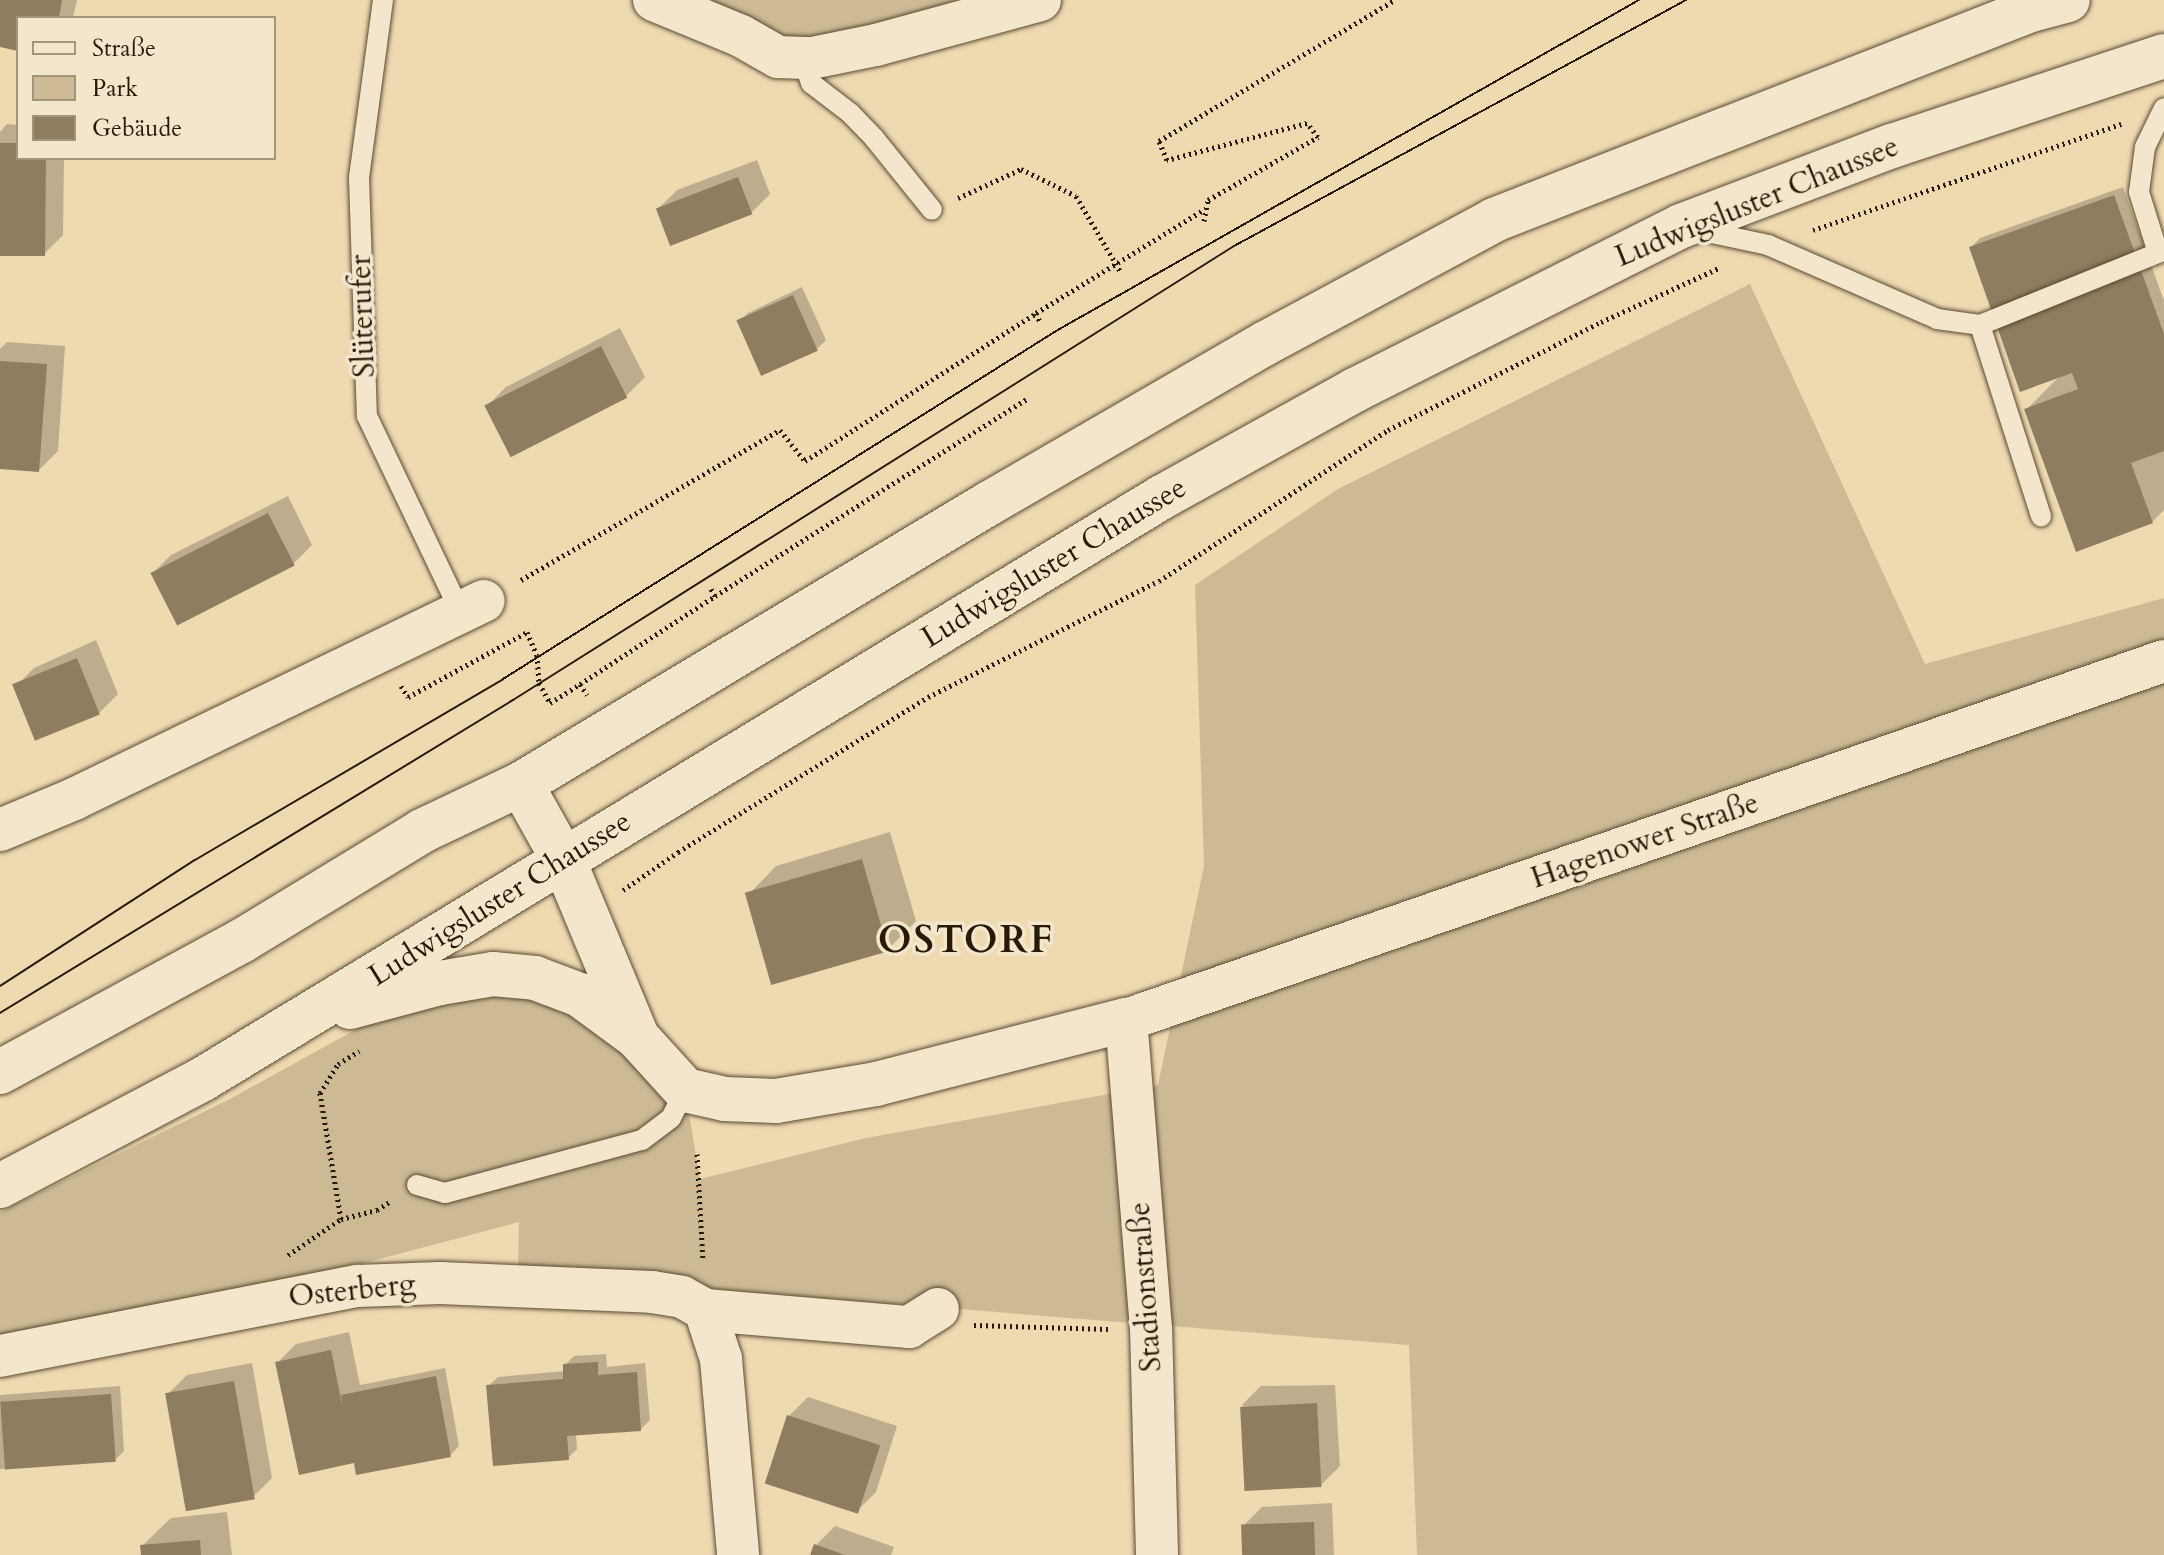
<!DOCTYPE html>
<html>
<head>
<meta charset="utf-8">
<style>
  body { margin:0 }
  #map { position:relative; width:2164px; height:1555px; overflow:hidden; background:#eed9b1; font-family:Cardo,serif }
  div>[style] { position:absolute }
  .green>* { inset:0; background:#cdb994 }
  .shadow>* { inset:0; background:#0003 }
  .building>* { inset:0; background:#8f7d60; transform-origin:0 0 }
  .path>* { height:5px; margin-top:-2.5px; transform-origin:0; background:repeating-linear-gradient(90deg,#291a08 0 2px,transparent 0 6px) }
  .roads { filter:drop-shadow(0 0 2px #5a4a32) drop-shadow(0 0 2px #5a4a32) }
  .lane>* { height:20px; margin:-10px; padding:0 10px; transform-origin:10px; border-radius:10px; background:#f4e6cc }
  .street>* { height:42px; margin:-21px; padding:0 21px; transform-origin:21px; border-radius:21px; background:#f4e6cc }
  .secondary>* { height:44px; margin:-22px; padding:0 22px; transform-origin:22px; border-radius:22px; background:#f4e6cc }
  .tram>* { height:2px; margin:-1px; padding:0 1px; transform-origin:1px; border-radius:1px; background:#291a08 }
  span { translate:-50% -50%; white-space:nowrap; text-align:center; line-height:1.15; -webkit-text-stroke:7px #f4e6cc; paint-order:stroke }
  .street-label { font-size:30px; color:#291a08 }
  .district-label { font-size:38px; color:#291a08; font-weight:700; letter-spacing:2px }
  .legend { position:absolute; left:16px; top:16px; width:260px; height:144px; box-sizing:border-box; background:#f4e6cc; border:2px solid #a3947e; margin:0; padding:10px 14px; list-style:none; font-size:24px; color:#291a08 }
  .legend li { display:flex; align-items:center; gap:16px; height:40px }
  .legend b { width:40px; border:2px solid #a3947e }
</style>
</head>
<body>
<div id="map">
  <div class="green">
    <div style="clip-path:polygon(654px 0,1040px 0,876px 45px,741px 36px)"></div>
    <div style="clip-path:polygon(1750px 284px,1925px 664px,2164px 598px,2164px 1555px,1417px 1555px,1409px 1345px,518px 1274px,519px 1222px,368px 1262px,0 1348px,0 1212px,228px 1100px,440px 983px,535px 978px,685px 1090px,700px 1179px,866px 1138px,1158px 1085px,1204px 866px,1195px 585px,1338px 489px)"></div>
  </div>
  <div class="shadow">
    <div style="clip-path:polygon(1px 0,77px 0,73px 18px,18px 18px,18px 49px,0 45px)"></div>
    <div style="clip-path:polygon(7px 124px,18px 125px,18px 158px,64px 158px,63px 235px,44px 254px,0 254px,0 132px)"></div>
    <div style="clip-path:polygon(757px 160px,770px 194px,751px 213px,658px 209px,677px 190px)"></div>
    <div style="clip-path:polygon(2123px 187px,2164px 301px,2164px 510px,2152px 522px,2027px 409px,2061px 375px,1971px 247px,1980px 238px)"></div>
    <div style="clip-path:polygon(802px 287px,826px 340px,817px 349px,739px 322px,748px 313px)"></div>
    <div style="clip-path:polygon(620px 328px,645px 377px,626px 396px,487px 406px,506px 387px)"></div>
    <div style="clip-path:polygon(7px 342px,65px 346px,58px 451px,39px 470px,0 467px,0 349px)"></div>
    <div style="clip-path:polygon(288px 496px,312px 545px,293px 564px,152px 574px,171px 555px)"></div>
    <div style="clip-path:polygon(96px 640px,118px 694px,99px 713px,15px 687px,34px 668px)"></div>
    <div style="clip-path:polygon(890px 832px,916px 921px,888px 949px,748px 895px,776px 866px)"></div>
    <div style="clip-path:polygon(349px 1332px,360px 1385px,445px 1368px,459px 1446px,450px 1455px,355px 1459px,277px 1363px,296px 1344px)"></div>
    <div style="clip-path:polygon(606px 1354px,607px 1367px,645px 1363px,650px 1420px,641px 1429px,576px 1434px,577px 1449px,568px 1458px,488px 1386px,498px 1377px,565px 1371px,565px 1365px,574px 1356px)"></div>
    <div style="clip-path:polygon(252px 1363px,272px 1478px,253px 1497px,168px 1394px,187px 1375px)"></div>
    <div style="clip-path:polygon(1335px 1385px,1340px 1466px,1321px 1485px,1242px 1405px,1261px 1386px)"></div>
    <div style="clip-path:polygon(120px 1386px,124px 1451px,115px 1460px,0 1469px,0 1395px)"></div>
    <div style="clip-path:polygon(808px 1397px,897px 1426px,876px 1492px,857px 1511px,789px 1416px)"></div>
    <div style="clip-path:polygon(1332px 1503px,1334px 1555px,1244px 1555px,1243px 1526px,1262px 1507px)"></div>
    <div style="clip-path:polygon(227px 1512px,232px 1555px,143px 1555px,142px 1546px,171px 1518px)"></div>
    <div style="clip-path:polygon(835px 1526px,894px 1547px,891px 1555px,812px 1555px,816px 1545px)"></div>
  </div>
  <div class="building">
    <div style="clip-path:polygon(0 0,62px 0,59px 18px,18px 18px,18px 51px,0 47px)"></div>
    <div style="clip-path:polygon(0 143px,18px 143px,18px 158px,46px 158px,45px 256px,0 256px)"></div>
    <div style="left:738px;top:177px;width:40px;height:88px;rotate:69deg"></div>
    <div style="clip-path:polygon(2114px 195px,2164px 334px,2164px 451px,2131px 463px,2153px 523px,2076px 552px,2024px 409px,2078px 389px,2072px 373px,2020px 392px,1969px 247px)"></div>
    <div style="left:793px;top:295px;width:61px;height:62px;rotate:66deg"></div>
    <div style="left:601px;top:346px;width:58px;height:131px;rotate:63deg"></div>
    <div style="clip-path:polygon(0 361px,47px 364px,39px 472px,0 469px)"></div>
    <div style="left:268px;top:513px;width:59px;height:132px;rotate:63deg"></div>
    <div style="left:77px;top:658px;width:61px;height:70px;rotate:68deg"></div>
    <div style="left:862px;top:859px;width:96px;height:122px;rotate:74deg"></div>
    <div style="clip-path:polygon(331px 1350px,343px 1409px,341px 1395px,436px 1376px,451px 1457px,356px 1475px,354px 1463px,299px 1475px,275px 1362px)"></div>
    <div style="clip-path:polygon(598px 1362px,598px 1375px,637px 1372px,641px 1431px,567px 1436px,569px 1460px,493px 1466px,486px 1385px,563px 1379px,563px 1364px)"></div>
    <div style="left:234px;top:1381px;width:120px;height:70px;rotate:80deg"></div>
    <div style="left:111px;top:1394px;width:68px;height:111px;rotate:86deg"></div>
    <div style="left:1317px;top:1403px;width:84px;height:77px;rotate:87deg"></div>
    <div style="left:787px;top:1415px;width:98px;height:72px;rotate:18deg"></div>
    <div style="left:1314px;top:1522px;width:33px;height:73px;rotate:88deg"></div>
    <div style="clip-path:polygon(200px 1540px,201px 1555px,141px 1555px,140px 1545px)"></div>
    <div style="clip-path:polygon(814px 1544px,845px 1555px,810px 1555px)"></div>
  </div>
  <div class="path">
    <div style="left:958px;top:198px;width:69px;rotate:-24.7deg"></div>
    <div style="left:1021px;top:169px;width:61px;rotate:26.1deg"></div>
    <div style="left:1076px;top:196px;width:87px;rotate:59.6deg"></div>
    <div style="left:1204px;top:221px;width:21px;rotate:-79deg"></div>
    <div style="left:1208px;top:200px;width:127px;rotate:-29.8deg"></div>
    <div style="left:1318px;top:137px;width:18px;rotate:-128deg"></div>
    <div style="left:1307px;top:123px;width:145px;rotate:165.2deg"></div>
    <div style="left:1167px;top:160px;width:21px;rotate:-113deg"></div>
    <div style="left:1159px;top:141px;width:275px;rotate:-30.9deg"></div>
    <div style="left:1813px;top:230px;width:326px;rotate:-19deg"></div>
    <div style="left:1036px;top:313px;width:198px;rotate:-31.6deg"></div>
    <div style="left:521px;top:580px;width:299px;rotate:-30.1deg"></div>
    <div style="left:780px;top:430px;width:40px;rotate:51deg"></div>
    <div style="left:805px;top:461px;width:274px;rotate:-32.6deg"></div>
    <div style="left:1036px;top:313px;width:10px;rotate:66deg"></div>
    <div style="left:715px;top:596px;width:369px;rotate:-32.3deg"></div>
    <div style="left:580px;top:684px;width:161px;rotate:-33.1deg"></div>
    <div style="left:715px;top:596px;width:10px;rotate:-119deg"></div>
    <div style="left:401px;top:686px;width:13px;rotate:58deg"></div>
    <div style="left:408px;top:697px;width:136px;rotate:-28.6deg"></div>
    <div style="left:527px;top:632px;width:25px;rotate:67deg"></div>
    <div style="left:537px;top:655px;width:28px;rotate:86deg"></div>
    <div style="left:539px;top:683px;width:23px;rotate:61deg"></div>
    <div style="left:550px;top:703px;width:36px;rotate:-32deg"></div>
    <div style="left:580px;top:684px;width:13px;rotate:58deg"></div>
    <div style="left:623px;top:890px;width:67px;rotate:-34.6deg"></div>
    <div style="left:678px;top:852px;width:294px;rotate:-31.8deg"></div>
    <div style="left:928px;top:697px;width:258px;rotate:-26.7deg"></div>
    <div style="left:1159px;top:581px;width:274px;rotate:-33.4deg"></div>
    <div style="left:1388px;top:430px;width:239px;rotate:-26.9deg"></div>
    <div style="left:1601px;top:322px;width:130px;rotate:-24.6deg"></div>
    <div style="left:697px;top:1154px;width:107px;rotate:86.8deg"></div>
    <div style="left:341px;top:1219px;width:128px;rotate:-99.5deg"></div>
    <div style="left:320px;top:1093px;width:34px;rotate:-58deg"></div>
    <div style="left:338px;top:1064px;width:25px;rotate:-32deg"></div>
    <div style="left:288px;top:1255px;width:64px;rotate:-34.2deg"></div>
    <div style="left:341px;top:1219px;width:37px;rotate:-14deg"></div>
    <div style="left:377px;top:1210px;width:17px;rotate:-33deg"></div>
    <div style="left:974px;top:1325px;width:134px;rotate:1.7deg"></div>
  </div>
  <div class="roads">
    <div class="lane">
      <div style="left:383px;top:0;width:180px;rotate:97.7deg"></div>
      <div style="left:359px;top:178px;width:238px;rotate:88.1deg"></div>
      <div style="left:367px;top:416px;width:218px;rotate:64.5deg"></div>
      <div style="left:802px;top:58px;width:27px;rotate:70deg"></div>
      <div style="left:811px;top:83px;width:49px;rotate:37.6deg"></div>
      <div style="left:850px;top:113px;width:35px;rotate:46deg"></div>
      <div style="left:874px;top:138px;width:92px;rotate:51.1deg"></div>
      <div style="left:1693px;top:229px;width:77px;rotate:12deg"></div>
      <div style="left:1768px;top:245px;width:184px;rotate:23.6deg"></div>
      <div style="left:1937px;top:319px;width:43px;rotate:7.9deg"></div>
      <div style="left:1980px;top:325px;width:192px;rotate:-22deg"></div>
      <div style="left:2158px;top:253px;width:64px;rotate:-107.3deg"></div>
      <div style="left:2139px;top:192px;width:45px;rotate:-82.4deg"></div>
      <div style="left:2145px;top:147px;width:43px;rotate:-64deg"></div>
      <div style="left:1980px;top:325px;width:201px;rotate:72.3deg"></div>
      <div style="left:417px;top:1185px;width:29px;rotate:16deg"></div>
      <div style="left:445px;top:1193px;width:204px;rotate:-15.1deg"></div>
      <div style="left:642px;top:1140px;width:36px;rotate:-37deg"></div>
      <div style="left:671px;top:1118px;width:31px;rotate:-63deg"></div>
    </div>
    <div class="street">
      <div style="left:654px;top:0;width:94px;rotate:22.5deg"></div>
      <div style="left:741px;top:36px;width:43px;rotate:29.6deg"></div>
      <div style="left:778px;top:57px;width:34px;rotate:2deg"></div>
      <div style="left:812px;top:58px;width:65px;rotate:-11.5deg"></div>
      <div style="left:876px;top:45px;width:170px;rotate:-15.3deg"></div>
      <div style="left:0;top:830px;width:80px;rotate:-22.7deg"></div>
      <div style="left:74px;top:799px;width:455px;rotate:-25.8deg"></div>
      <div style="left:705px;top:1310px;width:205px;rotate:4.8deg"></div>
      <div style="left:909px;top:1327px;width:34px;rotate:-32deg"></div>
      <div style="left:0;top:1356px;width:365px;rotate:-11.1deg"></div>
      <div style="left:358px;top:1286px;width:82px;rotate:-2.1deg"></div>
      <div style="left:440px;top:1283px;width:212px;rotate:2.4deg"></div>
      <div style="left:652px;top:1292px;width:30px;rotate:9deg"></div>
      <div style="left:682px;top:1297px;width:26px;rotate:29deg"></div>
      <div style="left:705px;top:1310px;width:52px;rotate:71.9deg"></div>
      <div style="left:721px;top:1359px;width:197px;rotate:85deg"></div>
      <div style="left:1157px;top:1555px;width:226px;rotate:-91.5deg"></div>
      <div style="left:1151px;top:1329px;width:310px;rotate:-94.6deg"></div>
      <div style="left:1126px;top:1020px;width:1098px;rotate:-19.08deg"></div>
    </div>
    <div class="secondary">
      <div style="left:521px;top:784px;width:88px;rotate:60.8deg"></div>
      <div style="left:564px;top:861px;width:187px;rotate:67.4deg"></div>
      <div style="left:350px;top:1007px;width:93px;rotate:-14.9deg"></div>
      <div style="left:440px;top:983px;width:54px;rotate:-9.6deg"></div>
      <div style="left:493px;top:974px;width:42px;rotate:5.4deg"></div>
      <div style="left:535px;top:978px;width:48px;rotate:20.7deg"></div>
      <div style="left:580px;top:995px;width:71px;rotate:36.4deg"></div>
      <div style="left:637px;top:1037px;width:72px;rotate:47.8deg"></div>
      <div style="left:685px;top:1090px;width:41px;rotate:12.7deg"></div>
      <div style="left:725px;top:1099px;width:51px;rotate:2.2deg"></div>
      <div style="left:776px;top:1101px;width:101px;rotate:-9.6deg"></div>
      <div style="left:876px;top:1084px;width:258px;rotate:-14.4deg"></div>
      <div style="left:0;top:1072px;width:277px;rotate:-28.5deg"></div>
      <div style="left:243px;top:940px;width:210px;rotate:-31.3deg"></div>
      <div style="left:422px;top:831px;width:110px;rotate:-25.4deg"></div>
      <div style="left:521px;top:784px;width:545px;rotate:-30.95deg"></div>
      <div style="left:988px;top:504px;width:321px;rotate:-30.1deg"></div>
      <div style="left:1266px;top:343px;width:259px;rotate:-28.3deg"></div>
      <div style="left:1494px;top:220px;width:577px;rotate:-21.36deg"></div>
      <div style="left:2031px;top:10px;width:38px;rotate:-15deg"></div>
      <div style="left:0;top:1186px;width:229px;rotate:-27.8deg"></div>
      <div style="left:203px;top:1079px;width:1122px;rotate:-31.25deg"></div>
      <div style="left:1162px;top:497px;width:221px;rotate:-29deg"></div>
      <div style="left:1355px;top:390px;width:365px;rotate:-26.7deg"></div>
      <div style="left:1681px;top:226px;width:226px;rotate:-20.8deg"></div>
      <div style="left:1892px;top:146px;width:287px;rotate:-18.3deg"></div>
    </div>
  </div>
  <div class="tram">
    <div style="left:0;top:986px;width:232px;rotate:-32.9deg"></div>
    <div style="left:195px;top:860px;width:357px;rotate:-30.4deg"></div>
    <div style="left:503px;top:679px;width:653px;rotate:-32.18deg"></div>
    <div style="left:1056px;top:331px;width:670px;rotate:-29.59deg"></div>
    <div style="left:0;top:1013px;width:601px;rotate:-31.39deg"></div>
    <div style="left:513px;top:700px;width:852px;rotate:-32.2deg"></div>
    <div style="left:1234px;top:246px;width:515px;rotate:-28.56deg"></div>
  </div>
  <div class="street-label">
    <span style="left:1757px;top:202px;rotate:-22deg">Ludwigsluster Chaussee</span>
    <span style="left:363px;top:316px;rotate:-92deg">Slüterufer</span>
    <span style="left:1054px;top:563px;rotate:-31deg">Ludwigsluster Chaussee</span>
    <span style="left:1645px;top:841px;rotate:-19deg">Hagenower Straße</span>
    <span style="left:500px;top:899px;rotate:-32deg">Ludwigsluster Chaussee</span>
    <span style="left:1146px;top:1287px;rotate:-94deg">Stadionstraße</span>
    <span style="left:352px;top:1291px;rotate:-6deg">Osterberg</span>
  </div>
  <div class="district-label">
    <span style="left:966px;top:941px">OSTORF</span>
  </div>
  <ul class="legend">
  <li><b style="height:10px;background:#f4e6cc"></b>Straße</li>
  <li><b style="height:22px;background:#cdb994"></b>Park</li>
  <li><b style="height:22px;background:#8f7d60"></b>Gebäude</li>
  </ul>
</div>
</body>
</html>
